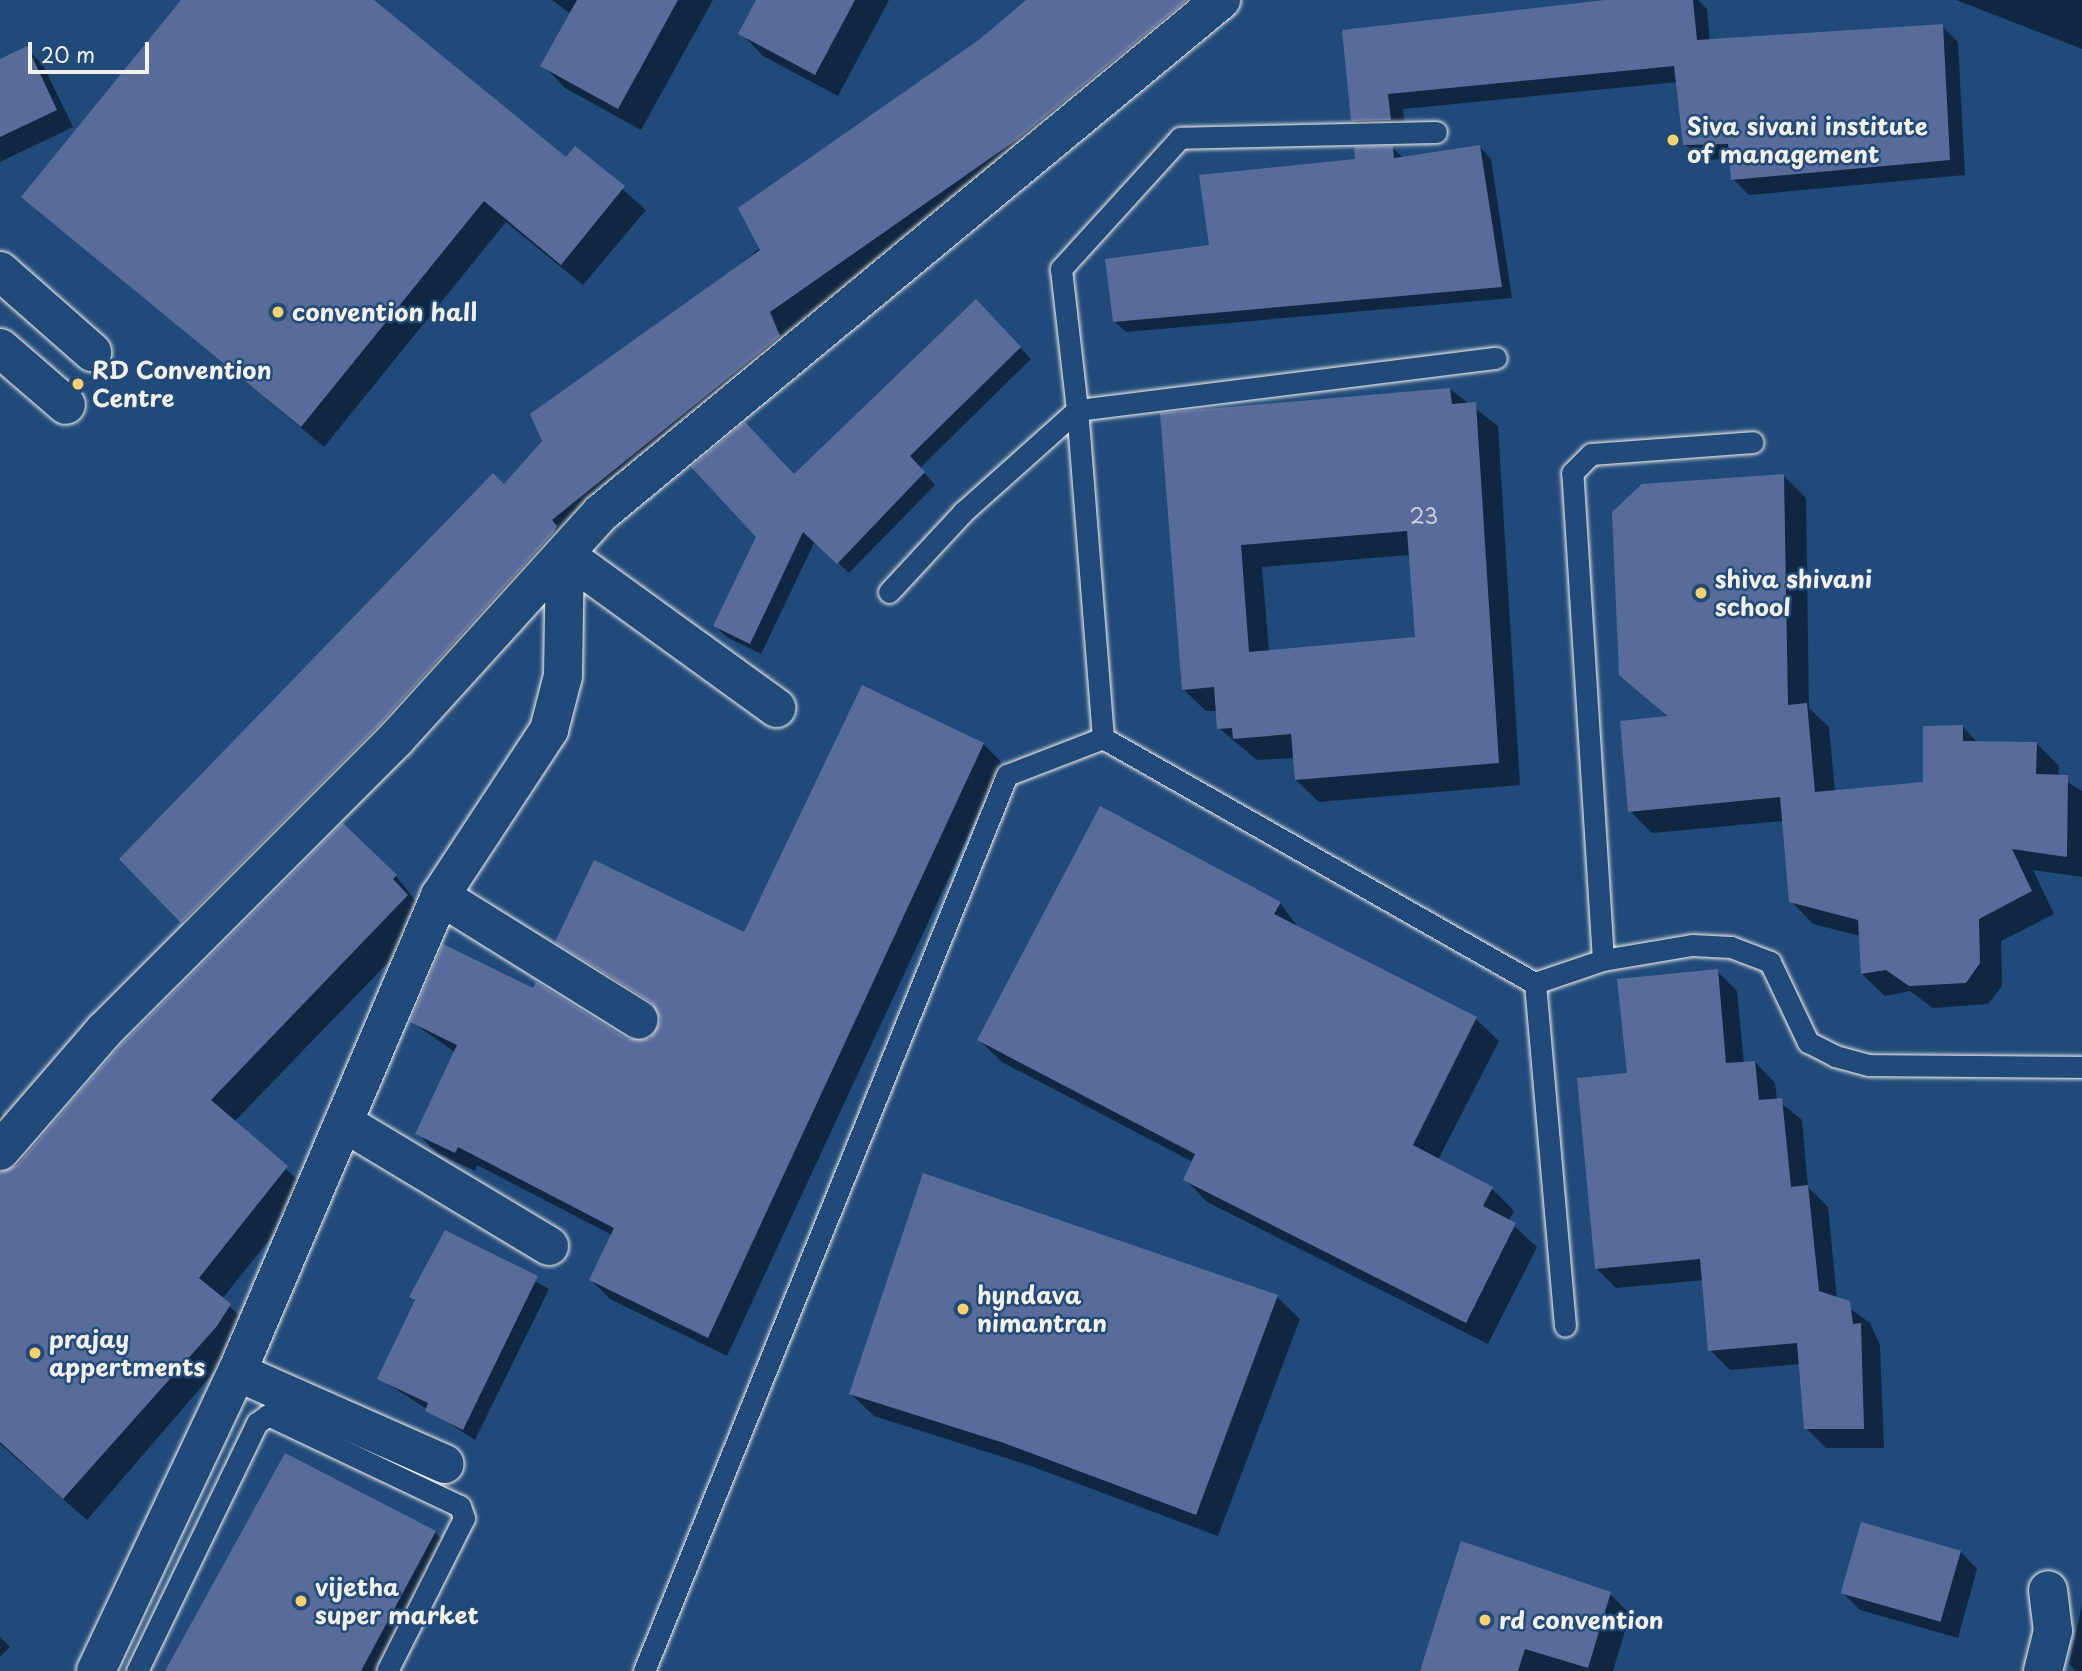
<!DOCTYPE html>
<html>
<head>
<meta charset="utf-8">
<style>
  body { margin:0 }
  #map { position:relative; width:2082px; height:1671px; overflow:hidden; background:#1f4a7a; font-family:"Playpen Sans",sans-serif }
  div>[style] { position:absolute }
  .shadow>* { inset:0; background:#0007 }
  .building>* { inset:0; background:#586c9c; transform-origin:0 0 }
  .roads { filter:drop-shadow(0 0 2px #f4f1e8) drop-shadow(0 0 2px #f4f1e8) }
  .service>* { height:21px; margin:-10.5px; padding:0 10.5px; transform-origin:10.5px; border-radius:10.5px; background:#1f4a7a }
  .minor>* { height:38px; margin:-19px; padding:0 19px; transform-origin:19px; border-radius:19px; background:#1f4a7a }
  .dots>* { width:19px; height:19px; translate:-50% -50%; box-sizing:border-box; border:4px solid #1f4a7a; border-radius:50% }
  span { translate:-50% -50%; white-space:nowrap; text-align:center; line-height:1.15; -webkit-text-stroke:5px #1f4a7a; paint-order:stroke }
  .number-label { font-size:21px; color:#cdd0d5 }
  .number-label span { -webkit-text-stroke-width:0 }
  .poi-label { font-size:24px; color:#f4f1e8; font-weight:700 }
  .left { translate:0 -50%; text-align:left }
  .scale { position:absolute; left:28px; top:42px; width:121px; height:32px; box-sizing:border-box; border:4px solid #f4f1e8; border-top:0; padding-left:9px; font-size:21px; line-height:24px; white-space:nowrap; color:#f4f1e8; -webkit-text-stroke:5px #1f4a7a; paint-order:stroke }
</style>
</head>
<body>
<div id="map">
  <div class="shadow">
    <div style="clip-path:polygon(184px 0,371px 0,566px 160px,576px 148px,646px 210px,583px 285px,506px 222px,324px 447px,24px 197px)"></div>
    <div style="clip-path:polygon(552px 0,713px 0,641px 130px,565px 88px,543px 65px,571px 14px)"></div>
    <div style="clip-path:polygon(758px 0,889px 0,838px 96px,763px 56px,741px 33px)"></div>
    <div style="clip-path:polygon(1034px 0,1212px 0,571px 542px,203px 943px,122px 859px,493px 475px,504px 486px,981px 41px)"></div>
    <div style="clip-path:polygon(1632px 0,1698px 0,1707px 9px,1710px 41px,1942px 26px,1958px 42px,1965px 175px,1749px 195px,1733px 179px,1731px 159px,1701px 160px,1685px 144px,1678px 82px,1403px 109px,1406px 135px,1368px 136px,1353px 120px,1344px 31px)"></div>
    <div style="clip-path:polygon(1956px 0,2082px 0,2082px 49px)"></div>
    <div style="clip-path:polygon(26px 48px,43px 65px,73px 127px,0 162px,0 61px)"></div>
    <div style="clip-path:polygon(1480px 147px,1491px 159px,1512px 298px,1126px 332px,1114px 321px,1211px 246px,1357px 161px,1393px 148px,1403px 158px)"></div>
    <div style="clip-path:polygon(987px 312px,1031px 359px,920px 468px,935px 485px,849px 573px,815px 541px,761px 654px,727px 637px,715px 626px,794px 476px)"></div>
    <div style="clip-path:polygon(evenodd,1450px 389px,1498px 426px,1520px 785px,1319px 802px,1296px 780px,1294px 758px,1257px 760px,1219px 728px,1217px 711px,1206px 711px,1183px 689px,1162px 415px,1450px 389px,1410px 555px,1417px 639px,1269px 652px,1262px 567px,1410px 555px)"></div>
    <div style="clip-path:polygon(1784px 476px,1806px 498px,1809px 708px,1829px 727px,1835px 792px,1924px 783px,1963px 727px,1978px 743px,2036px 743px,2059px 766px,2058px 776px,2082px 791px,2082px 877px,2033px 870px,2054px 914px,2001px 941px,2002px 986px,1988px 1004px,1933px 1008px,1910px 991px,1885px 996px,1862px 974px,1861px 936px,1813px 924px,1791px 901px,1784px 821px,1652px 833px,1630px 811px,1668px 718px,1621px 674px)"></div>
    <div style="clip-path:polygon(983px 744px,1002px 763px,727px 1356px,610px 1299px,591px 1280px,612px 1235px,477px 1165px,475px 1171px,437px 1153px,418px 1134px,456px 1053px,412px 1022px,650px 1041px,663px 1022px,658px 1012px,557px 942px,745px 934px)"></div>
    <div style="clip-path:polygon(396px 876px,430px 919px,234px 1122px,309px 1190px,222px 1299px,252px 1328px,87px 1520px,0 1444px,0 1113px,25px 1137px,5px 1160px,3px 1172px,8px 1173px,121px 1047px)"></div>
    <div style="clip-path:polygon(1280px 903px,1300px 930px,1476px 1019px,1499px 1041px,1438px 1160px,1492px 1189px,1514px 1211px,1509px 1221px,1537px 1247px,1488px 1344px,1207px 1202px,1185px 1179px,1193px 1162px,1002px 1062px,979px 1040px)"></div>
    <div style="clip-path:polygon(1717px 971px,1737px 991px,1744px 1064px,1755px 1062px,1775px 1083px,1777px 1100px,1802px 1120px,1808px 1187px,1828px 1207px,1837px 1299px,1870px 1323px,1880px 1345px,1884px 1448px,1826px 1448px,1806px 1428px,1801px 1364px,1730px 1370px,1710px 1350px,1704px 1280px,1616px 1288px,1596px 1268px,1629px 1074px)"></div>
    <div style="clip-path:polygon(446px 1232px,549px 1289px,475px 1440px,379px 1378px,416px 1302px,411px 1297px)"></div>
    <div style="clip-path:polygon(1277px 1297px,1300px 1319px,1218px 1536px,1028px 1465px,874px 1416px,851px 1394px)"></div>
    <div style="clip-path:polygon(435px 1532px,457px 1555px,395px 1671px,167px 1671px)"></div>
    <div style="clip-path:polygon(1960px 1551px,1977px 1569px,1958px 1638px,1860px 1610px,1843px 1593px)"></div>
    <div style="clip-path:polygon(1610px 1594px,1630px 1614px,1613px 1671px,1422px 1671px)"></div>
    <div style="clip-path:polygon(2082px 1604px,2082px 1671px,2076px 1671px,2069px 1664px)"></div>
    <div style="clip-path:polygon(0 1637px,10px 1647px,0 1657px)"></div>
  </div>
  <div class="building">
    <div style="clip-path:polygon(181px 0,374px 0,566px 157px,575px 146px,625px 186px,561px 265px,484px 201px,301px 427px,21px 197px)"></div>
    <div style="clip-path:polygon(577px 0,678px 0,618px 109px,540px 66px)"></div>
    <div style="clip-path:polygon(756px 0,855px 0,815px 75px,738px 34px)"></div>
    <div style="clip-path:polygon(1026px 0,1187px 0,1019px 138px,770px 312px,780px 336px,552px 520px,557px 526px,553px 533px,380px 724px,181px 923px,119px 859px,493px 473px,504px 484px,542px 441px,530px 414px,760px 250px,738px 208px,980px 39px)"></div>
    <div style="clip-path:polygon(1605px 0,1693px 0,1697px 40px,1943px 24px,1950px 160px,1731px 180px,1728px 144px,1683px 145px,1674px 66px,1388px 94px,1391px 120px,1351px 121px,1342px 30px)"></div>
    <div style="clip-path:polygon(27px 46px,57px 110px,0 137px,0 59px)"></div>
    <div style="clip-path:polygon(1480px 145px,1502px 287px,1113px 322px,1105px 259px,1209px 245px,1199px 175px,1355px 159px,1354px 147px,1393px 146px,1394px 158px)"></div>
    <div style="clip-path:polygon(976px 299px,1021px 347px,910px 456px,925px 472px,837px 564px,803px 532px,750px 644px,713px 626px,756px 537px,691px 467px,745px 422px,794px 474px)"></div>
    <div style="clip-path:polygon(evenodd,1450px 388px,1452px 404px,1476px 402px,1499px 763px,1295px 780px,1291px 734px,1233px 739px,1232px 728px,1217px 729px,1214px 687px,1182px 690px,1160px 413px,1450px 388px,1407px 531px,1415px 637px,1249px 652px,1241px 545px,1407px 531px)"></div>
    <div style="clip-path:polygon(1784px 474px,1788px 705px,1807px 703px,1815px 792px,1923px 782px,1923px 726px,1963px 725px,1963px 741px,2037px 742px,2036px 774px,2068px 775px,2067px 857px,2012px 849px,2032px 891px,1979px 919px,1980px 963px,1966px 983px,1909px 986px,1886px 970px,1861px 974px,1858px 920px,1789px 902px,1780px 797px,1628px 812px,1620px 721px,1667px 716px,1619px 675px,1612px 512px,1642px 484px)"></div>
    <div style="clip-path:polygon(862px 685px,984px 743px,708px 1338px,589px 1280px,614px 1228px,458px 1147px,455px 1153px,415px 1134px,457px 1045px,410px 1022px,443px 944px,533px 988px,536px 982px,627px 1039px,650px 1039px,661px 1020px,651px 1002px,555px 942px,594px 860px,744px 932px)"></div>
    <div style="clip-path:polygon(1100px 806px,1281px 902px,1274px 914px,1477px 1017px,1413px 1145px,1493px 1187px,1483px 1206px,1516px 1223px,1466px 1323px,1183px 1180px,1195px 1154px,977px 1040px)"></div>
    <div style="clip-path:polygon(343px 823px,397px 875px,393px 879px,408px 895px,211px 1100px,288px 1166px,199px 1278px,231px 1304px,217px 1326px,63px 1499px,0 1442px,0 1172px,17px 1165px,120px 1046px)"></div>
    <div style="clip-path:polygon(1718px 969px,1726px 1063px,1755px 1061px,1759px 1100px,1782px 1098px,1791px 1187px,1808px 1185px,1819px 1291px,1850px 1301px,1853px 1324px,1861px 1323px,1864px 1429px,1804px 1429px,1797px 1343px,1708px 1351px,1700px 1259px,1595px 1269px,1577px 1078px,1627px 1073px,1617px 979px)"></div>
    <div style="clip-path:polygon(923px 1173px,1278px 1295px,1196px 1515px,1004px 1443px,849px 1394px)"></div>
    <div style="clip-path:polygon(445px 1230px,538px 1276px,463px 1430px,425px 1411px,428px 1403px,377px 1379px,415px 1300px,409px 1297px)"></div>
    <div style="clip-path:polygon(285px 1453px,436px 1531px,361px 1671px,165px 1671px)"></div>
    <div style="left:1861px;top:1522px;width:104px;height:74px;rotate:16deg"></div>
    <div style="clip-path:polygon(1461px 1541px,1611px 1592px,1588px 1668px,1525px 1649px,1518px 1671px,1420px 1671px)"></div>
  </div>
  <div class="roads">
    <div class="service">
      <div style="left:1436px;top:132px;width:256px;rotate:178.7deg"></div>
      <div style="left:1180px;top:138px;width:177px;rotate:132.3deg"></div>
      <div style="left:1061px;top:269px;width:142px;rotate:83.5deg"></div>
      <div style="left:1077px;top:410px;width:422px;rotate:-7.1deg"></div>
      <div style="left:889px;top:592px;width:109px;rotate:-47.2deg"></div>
      <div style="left:963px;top:512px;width:153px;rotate:-41.8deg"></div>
      <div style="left:1103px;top:738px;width:497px;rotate:29.6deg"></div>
      <div style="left:1535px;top:983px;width:344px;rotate:85deg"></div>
      <div style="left:1603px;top:960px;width:488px;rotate:-93.6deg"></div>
      <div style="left:1572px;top:473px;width:27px;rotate:-45deg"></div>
      <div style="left:1591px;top:454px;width:162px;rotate:-4.2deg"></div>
      <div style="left:1535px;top:983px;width:72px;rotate:-18.7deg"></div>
      <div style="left:1603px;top:960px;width:90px;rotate:-9.6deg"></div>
      <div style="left:1692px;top:945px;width:39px;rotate:3deg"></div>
      <div style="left:1731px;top:947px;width:42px;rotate:21deg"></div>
      <div style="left:1770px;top:962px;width:89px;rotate:64.6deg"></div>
      <div style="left:1808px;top:1042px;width:30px;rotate:27deg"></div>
      <div style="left:1835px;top:1056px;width:35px;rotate:15deg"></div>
      <div style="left:1869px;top:1065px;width:213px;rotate:0.5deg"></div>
      <div style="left:137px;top:1671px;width:276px;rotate:-64.2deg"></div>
      <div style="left:257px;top:1423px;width:14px;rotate:-36deg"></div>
      <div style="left:268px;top:1415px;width:212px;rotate:25.4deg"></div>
      <div style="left:460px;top:1506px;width:13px;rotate:72deg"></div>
      <div style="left:464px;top:1518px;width:171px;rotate:116.7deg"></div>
      <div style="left:644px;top:1671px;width:967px;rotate:-67.95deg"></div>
      <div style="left:1007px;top:775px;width:103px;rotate:-21.1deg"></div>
      <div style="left:1103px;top:738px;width:329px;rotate:-94.5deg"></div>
    </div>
    <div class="minor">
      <div style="left:0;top:271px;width:123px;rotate:41.4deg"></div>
      <div style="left:0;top:348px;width:87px;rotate:40.8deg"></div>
      <div style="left:565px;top:555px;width:261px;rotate:35.9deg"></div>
      <div style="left:440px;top:896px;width:234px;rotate:31.9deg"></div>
      <div style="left:346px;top:1124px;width:237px;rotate:31deg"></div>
      <div style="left:0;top:1151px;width:159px;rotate:-49.1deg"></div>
      <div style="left:104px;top:1031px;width:413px;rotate:-45deg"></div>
      <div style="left:396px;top:739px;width:305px;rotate:-47.8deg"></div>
      <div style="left:601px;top:513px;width:805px;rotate:-39.61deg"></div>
      <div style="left:237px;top:1372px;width:227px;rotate:23.9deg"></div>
      <div style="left:96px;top:1671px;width:331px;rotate:-64.8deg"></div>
      <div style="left:237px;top:1372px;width:517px;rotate:-66.9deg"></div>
      <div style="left:440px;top:896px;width:199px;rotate:-56.7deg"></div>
      <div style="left:549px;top:730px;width:56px;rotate:-75.5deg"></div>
      <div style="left:563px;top:676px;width:121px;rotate:-89.1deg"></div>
      <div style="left:2043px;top:1671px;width:41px;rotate:-76deg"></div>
      <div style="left:2053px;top:1631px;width:41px;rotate:-97deg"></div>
    </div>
  </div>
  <div class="dots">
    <div style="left:1673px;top:140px;background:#ffd166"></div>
    <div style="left:278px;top:312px;background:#ffd166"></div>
    <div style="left:78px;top:384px;background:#ffd166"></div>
    <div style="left:1701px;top:593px;background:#ffd166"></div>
    <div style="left:963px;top:1309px;background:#ffd166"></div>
    <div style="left:35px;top:1353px;background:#ffd166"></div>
    <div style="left:301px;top:1601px;background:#ffd166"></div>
    <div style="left:1485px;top:1620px;background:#ffd166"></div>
  </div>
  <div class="number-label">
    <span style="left:1424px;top:515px">23</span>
  </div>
  <div class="poi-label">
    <span class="left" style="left:1687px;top:140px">Siva sivani institute<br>of management</span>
    <span class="left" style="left:292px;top:312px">convention hall</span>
    <span class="left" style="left:92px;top:384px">RD Convention<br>Centre</span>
    <span class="left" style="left:1715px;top:593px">shiva shivani<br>school</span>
    <span class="left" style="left:977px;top:1309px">hyndava<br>nimantran</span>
    <span class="left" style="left:49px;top:1353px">prajay<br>appertments</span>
    <span class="left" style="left:315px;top:1601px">vijetha<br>super market</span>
    <span class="left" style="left:1499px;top:1620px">rd convention</span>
  </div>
  <div class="scale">20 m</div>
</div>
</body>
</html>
